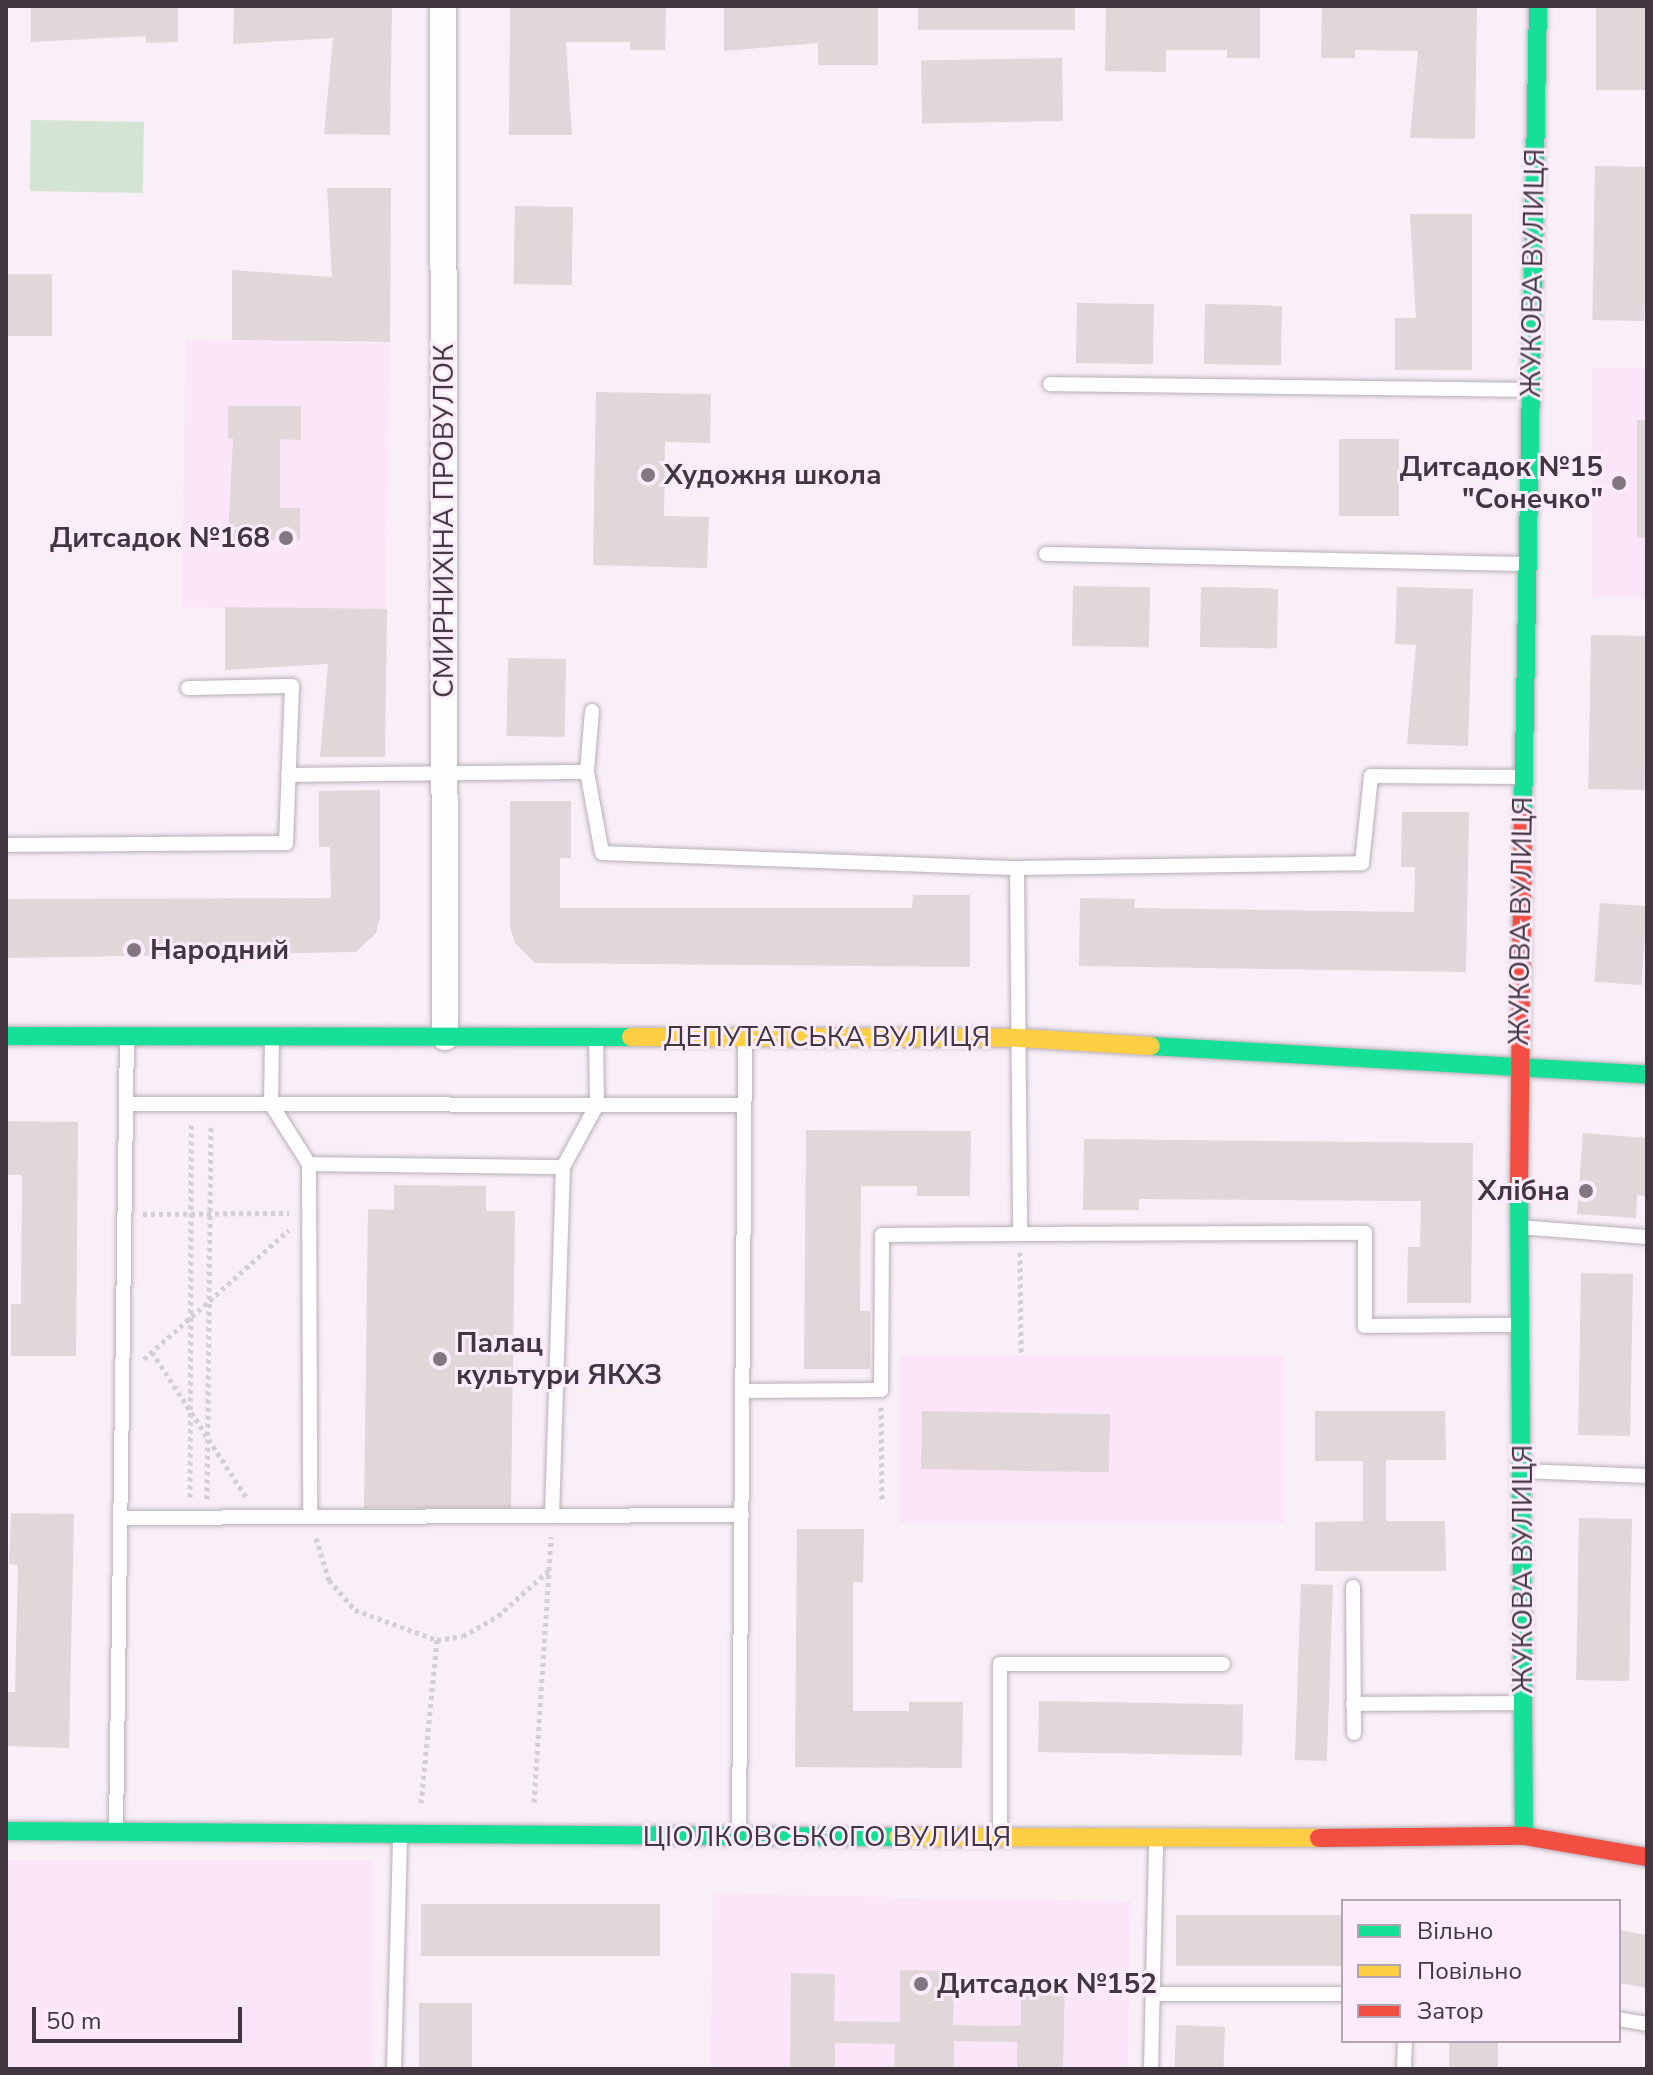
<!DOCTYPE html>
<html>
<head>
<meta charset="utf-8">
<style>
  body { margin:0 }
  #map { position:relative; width:1653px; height:2075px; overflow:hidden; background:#f8eff7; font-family:"Nunito Sans",sans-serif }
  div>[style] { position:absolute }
  .built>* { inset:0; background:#fbe5f9; transform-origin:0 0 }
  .green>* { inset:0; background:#d3e3d4; transform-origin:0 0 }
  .building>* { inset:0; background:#e1d6d8; transform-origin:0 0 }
  .path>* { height:5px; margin-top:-2.5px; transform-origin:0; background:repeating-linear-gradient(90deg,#d3d0d3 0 4px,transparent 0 8px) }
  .roads { filter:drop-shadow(0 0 2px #b7aeb6) drop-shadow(0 0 2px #b7aeb6) }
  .lane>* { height:14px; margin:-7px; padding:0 7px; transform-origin:7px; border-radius:7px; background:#fefdfe }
  .street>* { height:26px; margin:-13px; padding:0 13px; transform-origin:13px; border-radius:13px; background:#fefdfe }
  .fast>* { height:18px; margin:-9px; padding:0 9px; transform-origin:9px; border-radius:9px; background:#16e098 }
  .slow>* { height:18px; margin:-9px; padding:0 9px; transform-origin:9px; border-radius:9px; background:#ffcf43 }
  .jam>* { height:18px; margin:-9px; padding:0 9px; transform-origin:9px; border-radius:9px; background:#f24e42 }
  .dots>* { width:22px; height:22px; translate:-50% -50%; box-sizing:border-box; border:4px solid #fcebfa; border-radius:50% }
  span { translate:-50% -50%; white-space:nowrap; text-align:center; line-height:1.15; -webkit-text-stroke:6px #fcebfa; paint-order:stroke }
  .street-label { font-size:28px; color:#423740 }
  .poi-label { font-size:28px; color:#423740; font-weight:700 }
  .right { translate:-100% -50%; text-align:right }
  .left { translate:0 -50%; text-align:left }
  .frame { position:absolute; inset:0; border:8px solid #423740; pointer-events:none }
  .legend { position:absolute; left:1341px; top:1899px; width:280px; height:144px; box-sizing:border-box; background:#fcebfa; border:2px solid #b2a3b0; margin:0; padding:10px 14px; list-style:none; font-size:24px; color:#423740 }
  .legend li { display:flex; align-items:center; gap:16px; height:40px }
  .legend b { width:40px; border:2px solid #b2a3b0 }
  .scale { position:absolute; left:32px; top:2007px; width:210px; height:36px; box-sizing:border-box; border:4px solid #423740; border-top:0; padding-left:10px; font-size:24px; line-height:28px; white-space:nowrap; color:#423740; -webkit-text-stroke:6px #fcebfa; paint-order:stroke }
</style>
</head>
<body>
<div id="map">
  <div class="built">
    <div style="left:186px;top:340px;width:204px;height:267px;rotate:1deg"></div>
    <div style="left:1592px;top:368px;width:55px;height:230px"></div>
    <div style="left:900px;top:1355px;width:383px;height:168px"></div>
    <div style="left:6px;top:1860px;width:367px;height:209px"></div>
    <div style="left:713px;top:1894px;width:418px;height:175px;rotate:1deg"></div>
  </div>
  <div class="green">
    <div style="left:31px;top:120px;width:113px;height:71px;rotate:1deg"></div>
  </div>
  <div class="building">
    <div style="clip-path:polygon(31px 6px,178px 6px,178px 42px,146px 43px,146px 36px,31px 42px)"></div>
    <div style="clip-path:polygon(234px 6px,392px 6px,390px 135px,324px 134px,333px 38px,233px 44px)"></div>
    <div style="clip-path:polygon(510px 6px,666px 6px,665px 50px,630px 50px,630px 42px,566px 42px,572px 135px,509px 135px)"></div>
    <div style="clip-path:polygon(724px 6px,878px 6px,878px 65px,818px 65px,818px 43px,724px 51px)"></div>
    <div style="left:918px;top:6px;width:157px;height:24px"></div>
    <div style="clip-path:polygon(1106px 6px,1260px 6px,1260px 58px,1227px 58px,1227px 50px,1166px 50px,1166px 72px,1105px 71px)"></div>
    <div style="clip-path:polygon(1322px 6px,1477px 6px,1475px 139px,1410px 138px,1418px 51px,1355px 50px,1355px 58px,1321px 58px)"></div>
    <div style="left:1596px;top:6px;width:51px;height:84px"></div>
    <div style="left:1062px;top:58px;width:63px;height:141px;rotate:89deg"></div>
    <div style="left:1595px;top:166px;width:52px;height:154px;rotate:1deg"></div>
    <div style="clip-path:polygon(327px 188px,391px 188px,390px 342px,232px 340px,232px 270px,332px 277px)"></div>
    <div style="left:515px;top:206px;width:58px;height:78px;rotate:1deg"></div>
    <div style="clip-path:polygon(1410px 214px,1472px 214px,1472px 370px,1395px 370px,1395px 318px,1416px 318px)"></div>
    <div style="left:6px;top:274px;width:46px;height:62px"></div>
    <div style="left:1077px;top:303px;width:77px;height:60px;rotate:1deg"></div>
    <div style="left:1205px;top:304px;width:77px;height:60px;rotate:1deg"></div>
    <div style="clip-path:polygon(596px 392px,711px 394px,710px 443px,665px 442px,664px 516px,709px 517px,707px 568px,593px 565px)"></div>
    <div style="clip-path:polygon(228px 406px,301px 406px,301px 440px,280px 439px,280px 508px,300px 508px,300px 540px,228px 540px,233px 438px,228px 439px)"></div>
    <div style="left:1637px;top:420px;width:10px;height:118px"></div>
    <div style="left:1339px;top:439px;width:60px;height:77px"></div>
    <div style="left:1073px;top:586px;width:77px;height:60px;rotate:1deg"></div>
    <div style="left:1201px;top:587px;width:77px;height:60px;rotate:1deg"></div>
    <div style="clip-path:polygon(1397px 587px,1473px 589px,1468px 746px,1407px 744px,1416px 645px,1395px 644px)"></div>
    <div style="clip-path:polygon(225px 607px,387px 609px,385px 757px,320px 757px,328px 664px,225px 670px)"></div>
    <div style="left:1591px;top:635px;width:56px;height:154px;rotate:1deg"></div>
    <div style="left:508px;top:658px;width:58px;height:78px;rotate:1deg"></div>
    <div style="clip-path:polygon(380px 790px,380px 917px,376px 933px,356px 952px,6px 958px,6px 899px,331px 898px,330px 847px,319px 847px,319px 791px)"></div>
    <div style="clip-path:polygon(510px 801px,571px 801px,571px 858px,560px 858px,560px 908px,912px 908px,913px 895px,970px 895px,970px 967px,535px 963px,515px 943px,510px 927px)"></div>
    <div style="clip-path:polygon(1402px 812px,1469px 812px,1466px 972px,1079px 966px,1080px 898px,1135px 899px,1134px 908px,1414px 912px,1415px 867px,1401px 867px)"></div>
    <div style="left:1600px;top:903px;width:47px;height:79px;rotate:4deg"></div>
    <div style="clip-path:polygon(6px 1121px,78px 1122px,76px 1356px,11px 1356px,11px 1304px,21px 1304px,22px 1175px,6px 1175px)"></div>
    <div style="clip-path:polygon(806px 1130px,971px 1131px,970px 1196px,917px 1196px,917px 1186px,861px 1186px,860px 1311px,870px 1311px,870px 1369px,804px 1369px)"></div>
    <div style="clip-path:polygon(1583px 1133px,1647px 1138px,1647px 1196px,1637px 1195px,1636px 1218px,1577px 1214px)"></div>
    <div style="clip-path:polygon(1084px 1139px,1473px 1143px,1471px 1303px,1407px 1303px,1408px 1247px,1420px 1247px,1421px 1201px,1139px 1199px,1139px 1210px,1083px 1210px)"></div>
    <div style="clip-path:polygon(394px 1185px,486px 1186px,486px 1211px,515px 1211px,511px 1508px,364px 1508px,368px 1209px,394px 1210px)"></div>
    <div style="left:1581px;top:1273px;width:52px;height:162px;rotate:1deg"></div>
    <div style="left:922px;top:1411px;width:188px;height:58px;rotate:1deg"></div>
    <div style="clip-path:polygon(1315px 1411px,1445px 1411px,1446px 1460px,1386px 1460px,1386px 1521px,1445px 1521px,1446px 1571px,1315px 1571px,1315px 1522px,1363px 1521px,1363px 1461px,1315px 1461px)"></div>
    <div style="clip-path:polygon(11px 1513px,74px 1514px,69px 1748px,6px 1746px,6px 1692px,15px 1692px,18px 1565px,9px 1564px)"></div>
    <div style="left:1579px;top:1518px;width:53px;height:162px;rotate:1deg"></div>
    <div style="clip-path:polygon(797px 1529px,864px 1529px,863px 1582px,853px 1582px,853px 1711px,909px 1711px,909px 1702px,963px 1702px,962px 1768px,795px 1767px)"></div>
    <div style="left:1301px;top:1584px;width:32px;height:176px;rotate:2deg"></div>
    <div style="left:1039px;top:1701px;width:204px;height:51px;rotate:1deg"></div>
    <div style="left:421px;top:1904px;width:239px;height:52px"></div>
    <div style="left:1176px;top:1915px;width:167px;height:51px"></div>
    <div style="clip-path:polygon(1619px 1930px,1647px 1935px,1647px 1988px,1619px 1983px)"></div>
    <div style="clip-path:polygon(900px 1970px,954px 1971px,953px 2025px,1021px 2026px,1021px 1977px,1065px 1978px,1063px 2069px,1017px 2069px,1017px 2042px,954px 2041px,954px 2069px,894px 2069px,895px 2044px,835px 2043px,835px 2069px,790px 2069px,791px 1973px,835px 1974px,834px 2021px,900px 2022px)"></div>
    <div style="left:419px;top:2003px;width:53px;height:66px"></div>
    <div style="left:1176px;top:2025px;width:49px;height:44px;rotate:2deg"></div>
    <div style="left:1449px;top:2041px;width:49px;height:28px"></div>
  </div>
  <div class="path">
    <div style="left:143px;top:1214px;width:146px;rotate:-0.4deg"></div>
    <div style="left:1020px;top:1252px;width:103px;rotate:89.4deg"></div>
    <div style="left:152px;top:1352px;width:173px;rotate:57deg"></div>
    <div style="left:144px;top:1359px;width:194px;rotate:-41.7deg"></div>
    <div style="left:881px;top:1407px;width:95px;rotate:89.4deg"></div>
    <div style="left:190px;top:1497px;width:374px;rotate:-89.8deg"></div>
    <div style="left:207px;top:1499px;width:374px;rotate:-89.4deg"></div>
    <div style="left:316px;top:1538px;width:44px;rotate:72.8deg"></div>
    <div style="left:329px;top:1580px;width:40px;rotate:49deg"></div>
    <div style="left:355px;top:1610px;width:87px;rotate:20.1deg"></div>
    <div style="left:437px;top:1640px;width:26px;rotate:-9deg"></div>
    <div style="left:463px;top:1636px;width:40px;rotate:-29.7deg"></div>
    <div style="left:498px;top:1616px;width:69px;rotate:-42deg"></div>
    <div style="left:534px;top:1802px;width:266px;rotate:-86.3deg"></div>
    <div style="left:421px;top:1803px;width:164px;rotate:-84.4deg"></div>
  </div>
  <div class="roads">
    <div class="lane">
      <div style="left:1050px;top:384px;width:480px;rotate:0.7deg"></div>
      <div style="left:1046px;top:554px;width:481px;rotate:1.2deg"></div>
      <div style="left:592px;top:711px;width:61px;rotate:94.7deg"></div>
      <div style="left:587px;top:772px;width:82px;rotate:79.5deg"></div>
      <div style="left:602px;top:853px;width:415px;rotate:2.1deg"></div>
      <div style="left:1017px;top:868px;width:345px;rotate:-0.8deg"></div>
      <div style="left:1362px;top:863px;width:87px;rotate:-84.1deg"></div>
      <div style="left:1371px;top:776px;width:152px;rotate:0.4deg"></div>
      <div style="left:288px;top:775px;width:299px;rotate:-0.6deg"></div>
      <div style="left:6px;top:845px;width:280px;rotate:-0.4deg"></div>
      <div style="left:286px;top:843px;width:157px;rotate:-87.8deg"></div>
      <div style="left:292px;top:686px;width:104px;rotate:178.9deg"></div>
      <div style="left:1017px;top:868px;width:366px;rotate:89.5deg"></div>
      <div style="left:1020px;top:1234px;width:345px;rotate:-0.2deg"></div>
      <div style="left:1365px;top:1233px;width:93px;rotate:90deg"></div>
      <div style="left:1365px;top:1326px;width:156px;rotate:-0.4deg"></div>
      <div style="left:272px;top:1036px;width:68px;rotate:90.8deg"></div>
      <div style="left:271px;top:1104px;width:71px;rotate:57.7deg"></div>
      <div style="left:309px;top:1164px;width:353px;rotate:89.8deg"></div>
      <div style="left:126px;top:1104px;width:618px;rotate:0.09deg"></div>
      <div style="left:309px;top:1164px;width:254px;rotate:0.7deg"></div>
      <div style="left:1520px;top:1227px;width:127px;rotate:4.5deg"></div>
      <div style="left:742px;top:1391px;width:139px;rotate:-0.4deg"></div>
      <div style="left:881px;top:1390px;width:155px;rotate:-89.6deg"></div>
      <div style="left:882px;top:1235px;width:138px;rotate:-0.4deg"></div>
      <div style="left:1524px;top:1471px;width:123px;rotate:2.3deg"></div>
      <div style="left:552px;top:1516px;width:349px;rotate:-88.2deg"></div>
      <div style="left:563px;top:1167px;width:71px;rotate:-61.3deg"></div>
      <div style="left:597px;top:1105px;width:68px;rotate:-90.8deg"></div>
      <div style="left:120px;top:1518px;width:622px;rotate:-0.28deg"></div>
      <div style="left:1353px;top:1587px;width:146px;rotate:89.6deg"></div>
      <div style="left:1353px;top:1704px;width:170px;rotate:-0.3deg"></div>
      <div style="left:116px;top:1831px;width:795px;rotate:-89.21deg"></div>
      <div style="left:739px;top:1836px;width:799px;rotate:-89.57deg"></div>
      <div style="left:1000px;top:1838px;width:174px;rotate:-90deg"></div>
      <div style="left:1000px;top:1664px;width:223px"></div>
      <div style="left:1153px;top:1994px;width:190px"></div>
      <div style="left:1619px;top:2019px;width:28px;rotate:10deg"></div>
      <div style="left:394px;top:2069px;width:235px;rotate:-88.5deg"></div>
      <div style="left:1151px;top:2069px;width:228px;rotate:-88.7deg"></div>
      <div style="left:1404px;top:2069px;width:28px;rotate:-88deg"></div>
    </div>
    <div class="street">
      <div style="left:443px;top:6px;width:1031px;rotate:89.89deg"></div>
    </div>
    <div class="fast">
      <div style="left:1523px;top:814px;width:808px;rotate:-88.94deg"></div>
      <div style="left:6px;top:1036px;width:625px;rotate:0.09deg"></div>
      <div style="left:1151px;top:1046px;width:497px;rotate:3.3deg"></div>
      <div style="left:1519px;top:1188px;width:648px;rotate:89.56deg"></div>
      <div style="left:6px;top:1831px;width:892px;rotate:0.39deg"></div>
    </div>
    <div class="slow">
      <div style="left:631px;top:1037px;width:388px;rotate:0.1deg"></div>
      <div style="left:1019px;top:1038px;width:132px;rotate:3.5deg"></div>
      <div style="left:898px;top:1837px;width:421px;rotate:0.1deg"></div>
    </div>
    <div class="jam">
      <div style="left:1519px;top:1188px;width:374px;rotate:-89.4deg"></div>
      <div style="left:1319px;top:1838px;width:205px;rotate:-0.6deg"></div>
      <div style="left:1524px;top:1836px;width:125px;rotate:9.7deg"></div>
    </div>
  </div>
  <div class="dots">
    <div style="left:648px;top:475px;background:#827780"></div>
    <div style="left:1619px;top:483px;background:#827780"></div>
    <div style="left:286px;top:538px;background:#827780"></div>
    <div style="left:134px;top:950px;background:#827780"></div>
    <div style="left:1586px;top:1191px;background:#827780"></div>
    <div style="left:440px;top:1359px;background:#827780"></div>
    <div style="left:921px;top:1984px;background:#827780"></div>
  </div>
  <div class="street-label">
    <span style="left:1533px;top:273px;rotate:-89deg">ЖУКОВА ВУЛИЦЯ</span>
    <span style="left:444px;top:521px;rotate:-90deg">СМИРНИХІНА ПРОВУЛОК</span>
    <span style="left:1521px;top:921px;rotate:-89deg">ЖУКОВА ВУЛИЦЯ</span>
    <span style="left:827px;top:1037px">ДЕПУТАТСЬКА ВУЛИЦЯ</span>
    <span style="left:1523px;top:1569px;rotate:-90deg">ЖУКОВА ВУЛИЦЯ</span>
    <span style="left:827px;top:1837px">ЦІОЛКОВСЬКОГО ВУЛИЦЯ</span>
  </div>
  <div class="poi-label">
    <span class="right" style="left:1603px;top:483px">Дитсадок №15<br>"Сонечко"</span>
    <span class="left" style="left:664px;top:475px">Художня школа</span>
    <span class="right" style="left:270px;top:538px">Дитсадок №168</span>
    <span class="left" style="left:150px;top:950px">Народний</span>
    <span class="right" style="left:1570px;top:1191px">Хлібна</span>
    <span class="left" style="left:456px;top:1359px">Палац<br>культури ЯКХЗ</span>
    <span class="left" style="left:937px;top:1984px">Дитсадок №152</span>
  </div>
  <div class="frame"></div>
  <ul class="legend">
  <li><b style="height:10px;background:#16e098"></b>Вільно</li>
  <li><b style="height:10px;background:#ffcf43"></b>Повільно</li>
  <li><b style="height:10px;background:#f24e42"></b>Затор</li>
  </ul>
  <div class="scale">50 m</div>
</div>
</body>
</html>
